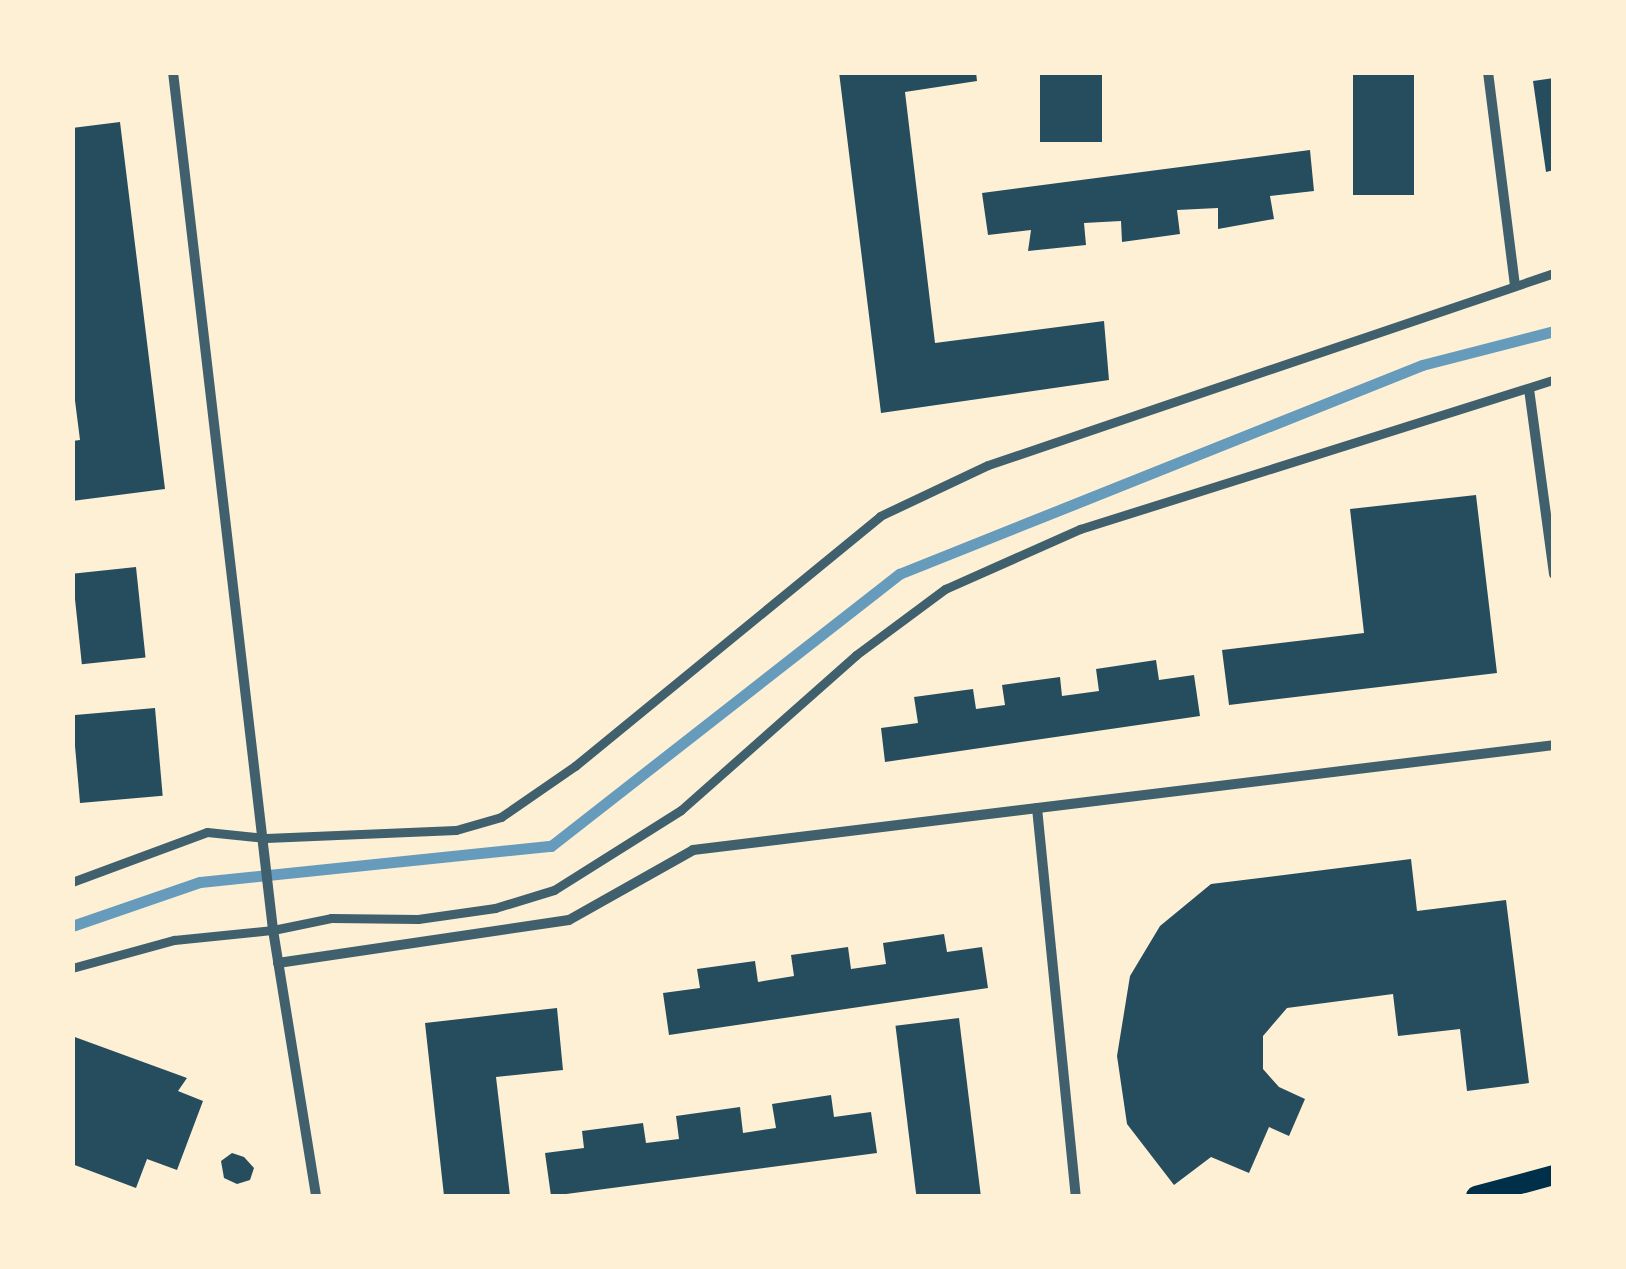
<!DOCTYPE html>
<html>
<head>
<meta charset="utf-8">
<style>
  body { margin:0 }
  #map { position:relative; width:1626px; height:1269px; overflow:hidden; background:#fdf0d5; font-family:"Open Sans",sans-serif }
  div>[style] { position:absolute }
  .stream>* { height:11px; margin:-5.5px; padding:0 5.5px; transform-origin:5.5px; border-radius:5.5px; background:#669bbc }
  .building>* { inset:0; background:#264d5e; transform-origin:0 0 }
  .pedestrian>* { height:9px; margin:-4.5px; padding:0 4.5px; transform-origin:4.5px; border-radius:4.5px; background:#3f606c }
  .minor>* { height:10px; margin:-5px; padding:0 5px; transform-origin:5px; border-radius:5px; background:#3f606c }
  .secondary>* { height:20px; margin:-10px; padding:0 10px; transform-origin:10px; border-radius:10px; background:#003049 }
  span { translate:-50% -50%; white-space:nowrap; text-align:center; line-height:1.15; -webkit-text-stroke:10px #fdf0d5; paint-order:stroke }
  .frame { position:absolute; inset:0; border:75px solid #fdf0d5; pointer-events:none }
</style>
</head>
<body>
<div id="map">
  <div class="stream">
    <div style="left:72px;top:926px;width:135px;rotate:-19deg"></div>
    <div style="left:200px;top:882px;width:353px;rotate:-5.9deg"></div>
    <div style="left:551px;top:846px;width:442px;rotate:-38deg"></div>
    <div style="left:899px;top:574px;width:563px;rotate:-21.78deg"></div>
    <div style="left:1422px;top:365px;width:136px;rotate:-14.4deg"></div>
  </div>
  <div class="building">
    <div style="clip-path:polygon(839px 72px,976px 72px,977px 81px,905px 92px,935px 343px,1104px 321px,1109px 380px,881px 413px)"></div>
    <div style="left:1040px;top:72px;width:62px;height:70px"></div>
    <div style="left:1353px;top:72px;width:61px;height:123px"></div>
    <div style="clip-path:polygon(1554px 78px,1554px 170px,1546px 172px,1533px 81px)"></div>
    <div style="clip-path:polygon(120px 122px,165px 489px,72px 501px,72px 441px,80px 440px,72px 377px,72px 128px)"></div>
    <div style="clip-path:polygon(1310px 150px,1314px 191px,1270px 196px,1274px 219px,1218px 229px,1218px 208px,1177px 210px,1180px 234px,1122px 242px,1121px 221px,1084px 223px,1086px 245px,1028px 251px,1031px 230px,988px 235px,982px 193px)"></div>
    <div style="clip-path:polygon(1476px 495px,1497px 673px,1229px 705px,1222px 650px,1364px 633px,1350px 509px)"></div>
    <div style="left:136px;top:567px;width:91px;height:64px;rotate:84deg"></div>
    <div style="clip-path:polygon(1156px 660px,1159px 680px,1194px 675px,1200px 716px,885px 762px,881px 728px,918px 723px,914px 697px,973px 689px,976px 709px,1005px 705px,1002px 685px,1060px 677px,1062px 696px,1099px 691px,1096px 669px)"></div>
    <div style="left:155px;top:708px;width:88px;height:83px;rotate:85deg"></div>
    <div style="clip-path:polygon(1411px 859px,1417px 911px,1506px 900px,1529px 1083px,1467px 1091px,1460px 1029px,1398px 1036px,1393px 994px,1287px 1008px,1263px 1036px,1263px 1069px,1279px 1087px,1305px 1099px,1289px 1136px,1269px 1127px,1249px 1173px,1211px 1157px,1174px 1185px,1127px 1124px,1117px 1056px,1130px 976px,1160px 926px,1211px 884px)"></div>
    <div style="clip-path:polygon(944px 934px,947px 952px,982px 947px,988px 988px,669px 1035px,663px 993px,700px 988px,697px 969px,755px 961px,758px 982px,794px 976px,791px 955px,848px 947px,851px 969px,886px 964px,883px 943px)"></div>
    <div style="clip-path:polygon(557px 1008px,563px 1070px,496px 1077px,510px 1196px,444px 1196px,425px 1023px)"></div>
    <div style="left:959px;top:1018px;width:179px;height:64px;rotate:83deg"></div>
    <div style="clip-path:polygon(72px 1036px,187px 1078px,178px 1091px,203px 1101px,177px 1170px,147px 1159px,136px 1188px,72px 1164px)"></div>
    <div style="clip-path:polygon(831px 1095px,834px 1117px,871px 1112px,877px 1153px,551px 1196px,545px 1153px,584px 1148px,582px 1131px,643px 1123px,646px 1143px,679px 1139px,676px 1116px,740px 1107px,743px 1133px,776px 1128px,772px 1104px)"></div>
    <div style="clip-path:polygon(232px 1153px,244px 1157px,254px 1168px,250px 1180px,237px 1184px,224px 1178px,221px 1161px)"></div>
  </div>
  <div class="pedestrian">
    <div style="left:72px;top:882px;width:144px;rotate:-20.3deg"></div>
    <div style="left:207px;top:832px;width:59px;rotate:5.8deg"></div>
    <div style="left:266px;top:838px;width:190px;rotate:-2.4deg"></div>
    <div style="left:456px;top:830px;width:47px;rotate:-16.1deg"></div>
    <div style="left:501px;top:817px;width:90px;rotate:-34.6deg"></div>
    <div style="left:575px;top:766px;width:394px;rotate:-39.3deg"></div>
    <div style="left:880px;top:516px;width:119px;rotate:-25.3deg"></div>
    <div style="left:988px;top:465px;width:598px;rotate:-18.74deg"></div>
    <div style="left:72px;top:968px;width:106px;rotate:-15.4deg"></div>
    <div style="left:174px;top:940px;width:100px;rotate:-5.8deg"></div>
    <div style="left:273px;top:930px;width:59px;rotate:-11.7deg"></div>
    <div style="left:331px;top:918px;width:87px;rotate:0.7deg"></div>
    <div style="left:418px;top:919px;width:78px;rotate:-8.1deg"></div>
    <div style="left:495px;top:908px;width:62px;rotate:-17deg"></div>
    <div style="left:554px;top:890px;width:150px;rotate:-32.2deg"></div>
    <div style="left:681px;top:810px;width:234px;rotate:-41.5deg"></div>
    <div style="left:856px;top:655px;width:111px;rotate:-36.6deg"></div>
    <div style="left:945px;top:589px;width:148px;rotate:-24deg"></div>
    <div style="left:1080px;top:529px;width:497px;rotate:-17.5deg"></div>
  </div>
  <div class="minor">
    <div style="left:173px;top:72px;width:864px;rotate:83.35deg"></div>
    <div style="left:273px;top:930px;width:269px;rotate:80.8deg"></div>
    <div style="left:1488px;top:72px;width:215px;rotate:82.8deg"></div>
    <div style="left:1529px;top:389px;width:187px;rotate:82.3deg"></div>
    <div style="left:1037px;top:808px;width:390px;rotate:84.3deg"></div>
    <div style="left:278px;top:963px;width:294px;rotate:-8.4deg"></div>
    <div style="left:569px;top:920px;width:142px;rotate:-29.4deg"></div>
    <div style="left:693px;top:850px;width:867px;rotate:-6.95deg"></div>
  </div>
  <div class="secondary">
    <div style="left:1476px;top:1196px;width:81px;rotate:-15.1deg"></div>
  </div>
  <div class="frame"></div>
</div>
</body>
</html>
